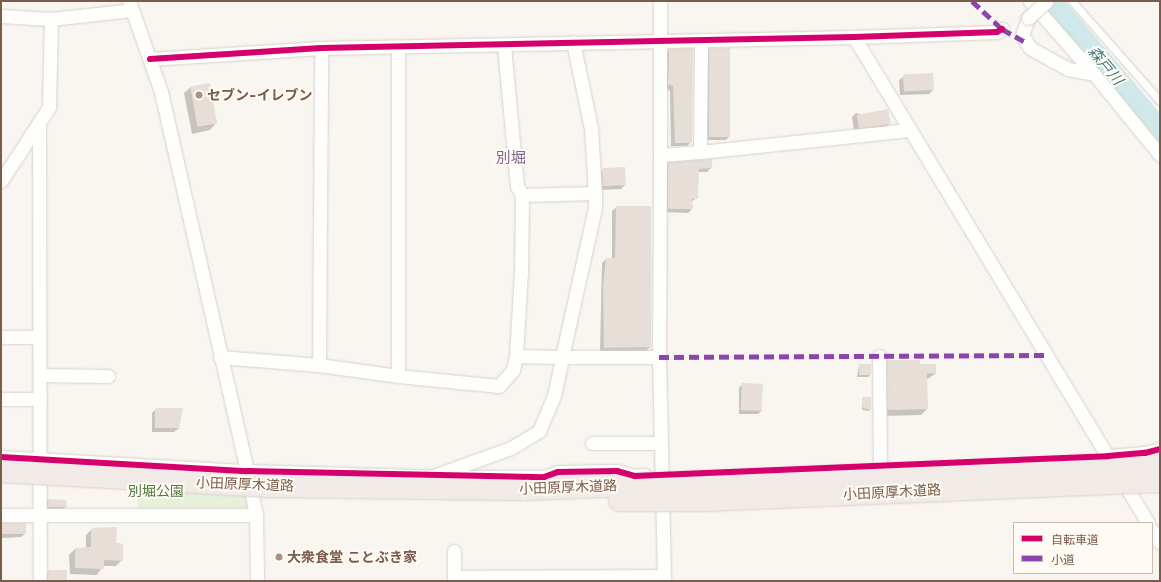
<!DOCTYPE html>
<html>
<head>
<meta charset="utf-8">
<style>
  body { margin:0 }
  #map { position:relative; width:1161px; height:582px; overflow:hidden; background:#f9f5f0; font-family:"Work Sans","Noto Sans JP",sans-serif }
  div>[style] { position:absolute }
  .green>* { inset:0; background:#e7f0db }
  .shadow>* { inset:0; background:#0003 }
  .river>* { height:23px; margin:-11.5px; padding:0 11.5px; transform-origin:11.5px; border-radius:11.5px; background:#d0e8ea }
  .building>* { inset:0; background:#e6ded7; transform-origin:0 0 }
  .roads { filter:drop-shadow(0 0 1px #d7d1cb) drop-shadow(0 0 1px #d7d1cb) }
  .lane>* { height:7px; margin:-3.5px; padding:0 3.5px; transform-origin:3.5px; border-radius:3.5px; background:#fefefd }
  .street>* { height:13px; margin:-6.5px; padding:0 6.5px; transform-origin:6.5px; border-radius:6.5px; background:#fefefd }
  .bridges { filter:drop-shadow(0 0 1px #d7d1cb) drop-shadow(0 0 1px #d7d1cb) }
  .street-bridge>* { height:13px; margin:-6.5px; padding:0 6.5px; transform-origin:6.5px; border-radius:6.5px; background:#fefefd }
  .highway-bridge>* { height:22px; margin:-11px; padding:0 11px; transform-origin:11px; border-radius:11px; background:#f2eae7 }
  .quiet>* { height:5px; margin-top:-2.5px; transform-origin:0; background:repeating-linear-gradient(90deg,#8e44ad 0 10px,transparent 0 15px) }
  .cycleway>* { height:6px; margin:-3px; padding:0 3px; transform-origin:3px; border-radius:3px; background:#d6006c }
  .dots>* { width:11px; height:11px; translate:-50% -50%; box-sizing:border-box; border:2px solid #fffaf3; border-radius:50% }
  span { translate:-50% -50%; white-space:nowrap; text-align:center; line-height:1.15; -webkit-text-stroke:4px #fffaf3; paint-order:stroke }
  .poi-label { font-size:14px; color:#7a5c4d; font-weight:700 }
  .left { translate:0 -50%; text-align:left }
  .street-label { font-size:14px; color:#7a5c4d }
  .park-label { font-size:14px; color:#537a41 }
  .water-label { font-size:15px; color:#437c86; font-style:italic }
  .neighbourhood-label { font-size:15px; color:#846695 }
  .frame { position:absolute; inset:0; border:2px solid #7a5c4d; pointer-events:none }
  .legend { position:absolute; left:1013px; top:522px; width:140px; height:52px; box-sizing:border-box; background:#fffaf3; border:1px solid #cabbb1; margin:0; padding:5px 7px; list-style:none; font-size:12px; color:#7a5c4d }
  .legend li { display:flex; align-items:center; gap:8px; height:20px }
  .legend b { width:20px; border:1px solid #cabbb1 }
</style>
</head>
<body>
<div id="map">
  <div class="green">
    <div style="clip-path:polygon(136px 472px,242px 477px,249px 509px,138px 510px)"></div>
  </div>
  <div class="shadow">
    <div style="clip-path:polygon(692px 49px,691px 142px,687px 146px,671px 146px,670px 91px,664px 88px,665px 54px,669px 50px)"></div>
    <div style="clip-path:polygon(709px 49px,730px 136px,726px 140px,705px 140px,705px 53px)"></div>
    <div style="clip-path:polygon(903px 77px,933px 90px,929px 94px,900px 95px,899px 80px)"></div>
    <div style="clip-path:polygon(191px 87px,216px 123px,210px 130px,192px 134px,184px 93px)"></div>
    <div style="clip-path:polygon(856px 113px,889px 124px,885px 128px,854px 131px,852px 117px)"></div>
    <div style="clip-path:polygon(668px 163px,711px 168px,707px 172px,698px 172px,697px 198px,691px 202px,692px 209px,688px 213px,664px 212px,665px 167px)"></div>
    <div style="clip-path:polygon(603px 170px,625px 185px,621px 189px,599px 190px,598px 174px)"></div>
    <div style="clip-path:polygon(617px 207px,650px 347px,646px 351px,600px 351px,602px 263px,606px 259px,612px 259px,612px 211px)"></div>
    <div style="clip-path:polygon(887px 361px,919px 365px,935px 374px,926px 380px,927px 409px,921px 415px,882px 416px,881px 367px)"></div>
    <div style="clip-path:polygon(859px 365px,870px 376px,868px 377px,857px 377px)"></div>
    <div style="clip-path:polygon(743px 384px,762px 410px,758px 414px,739px 414px,739px 388px)"></div>
    <div style="clip-path:polygon(863px 398px,870px 409px,869px 411px,862px 410px)"></div>
    <div style="clip-path:polygon(156px 409px,179px 428px,174px 432px,152px 432px,152px 413px)"></div>
    <div style="clip-path:polygon(48px 500px,66px 507px,62px 510px,45px 510px,45px 503px)"></div>
    <div style="clip-path:polygon(1px 524px,26px 533px,21px 537px,1px 538px)"></div>
    <div style="clip-path:polygon(92px 529px,115px 544px,122px 560px,116px 566px,103px 566px,97px 575px,70px 574px,69px 555px,75px 549px,86px 548px,86px 535px)"></div>
    <div style="clip-path:polygon(48px 572px,66px 581px,44px 581px)"></div>
  </div>
  <div class="river">
    <div style="left:1050px;top:1px;width:170px;rotate:49.8deg"></div>
  </div>
  <div class="building">
    <div style="clip-path:polygon(693px 48px,692px 143px,675px 143px,673px 86px,668px 84px,669px 49px)"></div>
    <div style="left:709px;top:48px;width:21px;height:89px"></div>
    <div style="left:933px;top:73px;width:17px;height:30px;rotate:87deg"></div>
    <div style="left:210px;top:83px;width:41px;height:20px;rotate:80deg"></div>
    <div style="left:888px;top:109px;width:15px;height:32px;rotate:79deg"></div>
    <div style="clip-path:polygon(712px 159px,712px 168px,699px 169px,698px 199px,692px 199px,693px 209px,668px 209px,668px 162px)"></div>
    <div style="left:625px;top:167px;width:18px;height:23px;rotate:87deg"></div>
    <div style="clip-path:polygon(616px 206px,651px 206px,651px 347px,604px 348px,603px 286px,606px 258px,615px 258px)"></div>
    <div style="clip-path:polygon(887px 360px,920px 360px,920px 364px,936px 364px,936px 374px,927px 373px,928px 409px,887px 410px)"></div>
    <div style="left:859px;top:364px;width:12px;height:11px"></div>
    <div style="left:742px;top:383px;width:21px;height:27px;rotate:3deg"></div>
    <div style="clip-path:polygon(862px 397px,871px 397px,871px 410px,863px 408px)"></div>
    <div style="clip-path:polygon(155px 408px,183px 408px,179px 428px,155px 428px)"></div>
    <div style="clip-path:polygon(48px 499px,66px 500px,67px 507px,48px 507px)"></div>
    <div style="left:1px;top:523px;width:25px;height:11px"></div>
    <div style="clip-path:polygon(117px 527px,116px 543px,123px 544px,123px 561px,104px 560px,104px 569px,75px 568px,75px 548px,91px 547px,91px 528px)"></div>
    <div style="left:67px;top:570px;width:11px;height:19px;rotate:90deg"></div>
  </div>
  <div class="roads">
    <div class="lane">
      <div style="left:1072px;top:1px;width:133px;rotate:48.7deg"></div>
    </div>
    <div class="street">
      <div style="left:129px;top:1px;width:96px;rotate:70.6deg"></div>
      <div style="left:161px;top:92px;width:389px;rotate:77.2deg"></div>
      <div style="left:247px;top:471px;width:45px;rotate:78.4deg"></div>
      <div style="left:256px;top:515px;width:66px;rotate:89.1deg"></div>
      <div style="left:660px;top:1px;width:154px;rotate:90deg"></div>
      <div style="left:1030px;top:1px;width:97px;rotate:48.8deg"></div>
      <div style="left:1px;top:16px;width:50px;rotate:3.4deg"></div>
      <div style="left:51px;top:19px;width:81px;rotate:-6.3deg"></div>
      <div style="left:1028px;top:18px;width:18px;rotate:109deg"></div>
      <div style="left:1022px;top:35px;width:15px;rotate:58deg"></div>
      <div style="left:1030px;top:48px;width:43px;rotate:28.9deg"></div>
      <div style="left:1068px;top:69px;width:26px;rotate:11deg"></div>
      <div style="left:1094px;top:74px;width:104px;rotate:50.8deg"></div>
      <div style="left:854px;top:37px;width:568px;rotate:58.83deg"></div>
      <div style="left:573px;top:42px;width:88px;rotate:78.2deg"></div>
      <div style="left:591px;top:128px;width:65px;rotate:86.5deg"></div>
      <div style="left:398px;top:47px;width:329px;rotate:90deg"></div>
      <div style="left:398px;top:376px;width:101px;rotate:5.7deg"></div>
      <div style="left:499px;top:386px;width:21px;rotate:-49deg"></div>
      <div style="left:513px;top:370px;width:14px;rotate:-78deg"></div>
      <div style="left:516px;top:356px;width:85px;rotate:-86.6deg"></div>
      <div style="left:521px;top:271px;width:76px;rotate:-89.2deg"></div>
      <div style="left:522px;top:195px;width:10px;rotate:-119deg"></div>
      <div style="left:517px;top:186px;width:142px;rotate:-95.3deg"></div>
      <div style="left:150px;top:59px;width:171px;rotate:-3.7deg"></div>
      <div style="left:321px;top:48px;width:533px;rotate:-1.18deg"></div>
      <div style="left:854px;top:37px;width:143px;rotate:-2deg"></div>
      <div style="left:997px;top:32px;width:6px;rotate:-31deg"></div>
      <div style="left:39px;top:123px;width:458px;rotate:89.9deg"></div>
      <div style="left:700px;top:152px;width:211px;rotate:-6deg"></div>
      <div style="left:1px;top:181px;width:88px;rotate:-57deg"></div>
      <div style="left:49px;top:107px;width:88px;rotate:-88.7deg"></div>
      <div style="left:522px;top:195px;width:73px;rotate:-1.6deg"></div>
      <div style="left:595px;top:193px;width:15px;rotate:90deg"></div>
      <div style="left:595px;top:208px;width:153px;rotate:102.5deg"></div>
      <div style="left:562px;top:357px;width:97px"></div>
      <div style="left:659px;top:357px;width:202px;rotate:-89.7deg"></div>
      <div style="left:660px;top:155px;width:40px;rotate:-4.3deg"></div>
      <div style="left:700px;top:152px;width:112px;rotate:-89.5deg"></div>
      <div style="left:1px;top:337px;width:38px"></div>
      <div style="left:879px;top:356px;width:109px;rotate:89.5deg"></div>
      <div style="left:220px;top:357px;width:99px;rotate:4.6deg"></div>
      <div style="left:319px;top:365px;width:80px;rotate:7.9deg"></div>
      <div style="left:659px;top:357px;width:224px;rotate:88.7deg"></div>
      <div style="left:319px;top:365px;width:317px;rotate:-89.6deg"></div>
      <div style="left:40px;top:375px;width:68px;rotate:0.8deg"></div>
      <div style="left:1px;top:399px;width:39px"></div>
      <div style="left:592px;top:443px;width:68px"></div>
      <div style="left:1110px;top:456px;width:35px;rotate:-5deg"></div>
      <div style="left:1145px;top:453px;width:16px;rotate:-15deg"></div>
      <div style="left:1px;top:457px;width:246px;rotate:3.3deg"></div>
      <div style="left:247px;top:471px;width:208px;rotate:1.7deg"></div>
      <div style="left:455px;top:477px;width:89px"></div>
      <div style="left:544px;top:477px;width:15px;rotate:-20deg"></div>
      <div style="left:558px;top:472px;width:59px;rotate:-1deg"></div>
      <div style="left:617px;top:471px;width:19px;rotate:16deg"></div>
      <div style="left:635px;top:476px;width:10px;rotate:-6deg"></div>
      <div style="left:436px;top:475px;width:80px;rotate:-19.8deg"></div>
      <div style="left:511px;top:448px;width:33px;rotate:-31deg"></div>
      <div style="left:539px;top:431px;width:38px;rotate:-67deg"></div>
      <div style="left:554px;top:396px;width:40px;rotate:-78deg"></div>
      <div style="left:562px;top:357px;width:46px;rotate:-178.8deg"></div>
      <div style="left:1px;top:515px;width:255px"></div>
      <div style="left:1152px;top:530px;width:15px;rotate:58deg"></div>
      <div style="left:454px;top:577px;width:210px;rotate:-0.3deg"></div>
      <div style="left:454px;top:581px;width:30px;rotate:-90deg"></div>
    </div>
  </div>
  <div class="bridges">
    <div class="street-bridge">
      <div style="left:1028px;top:18px;width:25px;rotate:-42deg"></div>
    </div>
    <div class="highway-bridge">
      <div style="left:1px;top:471px;width:269px;rotate:3.2deg"></div>
      <div style="left:270px;top:486px;width:255px;rotate:0.7deg"></div>
      <div style="left:525px;top:489px;width:635px;rotate:-2.25deg"></div>
      <div style="left:620px;top:500px;width:84px"></div>
      <div style="left:704px;top:500px;width:456px;rotate:-2.4deg"></div>
    </div>
  </div>
  <div class="quiet">
    <div style="left:972px;top:1px;width:41px;rotate:43deg"></div>
    <div style="left:1002px;top:29px;width:26px;rotate:29deg"></div>
    <div style="left:659px;top:357px;width:388px;rotate:-0.3deg"></div>
  </div>
  <div class="cycleway">
    <div style="left:150px;top:59px;width:171px;rotate:-3.7deg"></div>
    <div style="left:321px;top:48px;width:533px;rotate:-1.18deg"></div>
    <div style="left:854px;top:37px;width:143px;rotate:-2deg"></div>
    <div style="left:997px;top:32px;width:6px;rotate:-31deg"></div>
    <div style="left:1px;top:457px;width:246px;rotate:3.3deg"></div>
    <div style="left:247px;top:471px;width:297px;rotate:1.2deg"></div>
    <div style="left:544px;top:477px;width:15px;rotate:-20deg"></div>
    <div style="left:558px;top:472px;width:59px;rotate:-1deg"></div>
    <div style="left:617px;top:471px;width:19px;rotate:16deg"></div>
    <div style="left:635px;top:476px;width:473px;rotate:-2.4deg"></div>
    <div style="left:1108px;top:456px;width:37px;rotate:-5deg"></div>
    <div style="left:1145px;top:453px;width:16px;rotate:-15deg"></div>
  </div>
  <div class="dots">
    <div style="left:199px;top:95px;background:#a69286"></div>
    <div style="left:279px;top:557px;background:#a69286"></div>
  </div>
  <div class="poi-label">
    <span class="left" style="left:207px;top:95px">セブン-イレブン</span>
    <span class="left" style="left:287px;top:557px">大衆食堂 ことぶき家</span>
  </div>
  <div class="street-label">
    <span style="left:245px;top:484px;rotate:2deg">小田原厚木道路</span>
    <span style="left:568px;top:487px;rotate:-2deg">小田原厚木道路</span>
    <span style="left:892px;top:492px;rotate:-3deg">小田原厚木道路</span>
  </div>
  <div class="park-label">
    <span style="left:156px;top:491px">別堀公園</span>
  </div>
  <div class="water-label">
    <span style="left:1105px;top:66px;rotate:50deg">森戸川</span>
  </div>
  <div class="neighbourhood-label">
    <span style="left:511px;top:159px">別堀</span>
  </div>
  <div class="frame"></div>
  <ul class="legend">
  <li><b style="height:5px;background:#d6006c"></b>自転車道</li>
  <li><b style="height:5px;background:#8e44ad"></b>小道</li>
  </ul>
</div>
</body>
</html>
